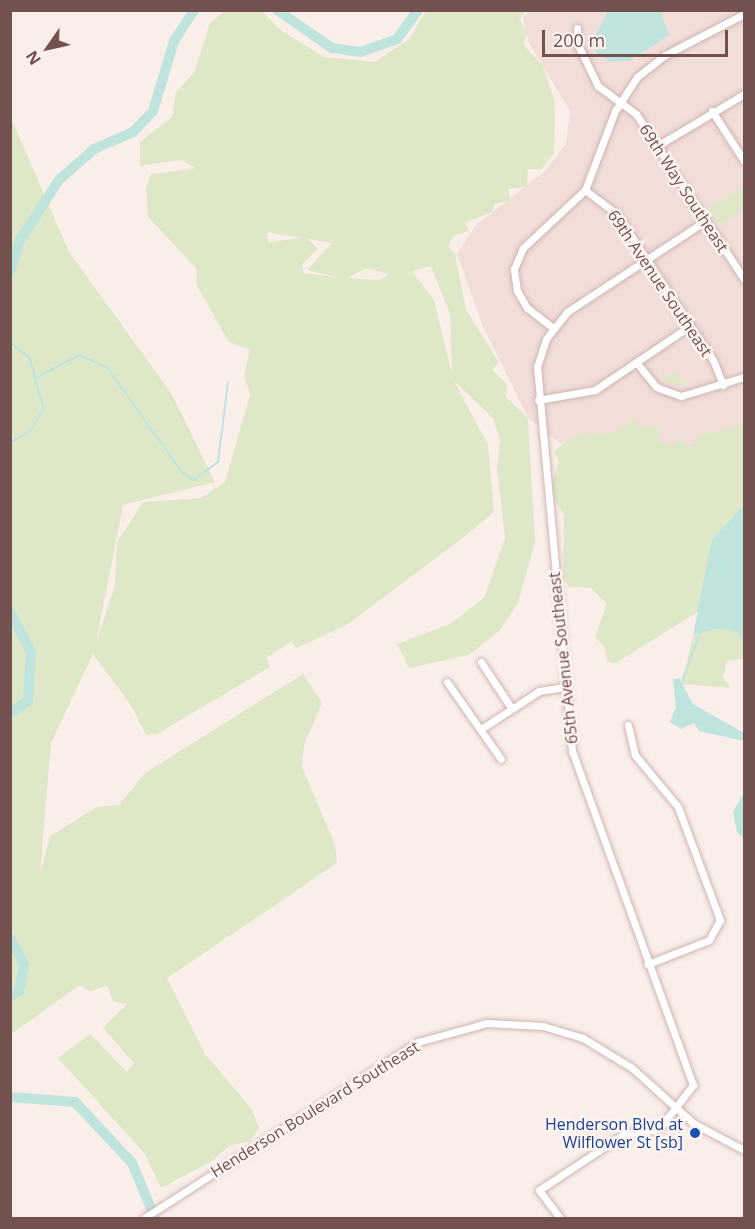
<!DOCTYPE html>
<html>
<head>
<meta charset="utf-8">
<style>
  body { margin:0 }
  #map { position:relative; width:755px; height:1229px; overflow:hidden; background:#faeee9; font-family:"Open Sans",sans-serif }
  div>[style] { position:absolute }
  .residential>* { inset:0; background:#f1ded8 }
  .green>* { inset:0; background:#dee7c8 }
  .water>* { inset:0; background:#bfe3dd }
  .stream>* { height:1.5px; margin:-0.75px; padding:0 0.75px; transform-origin:0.75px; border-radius:0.75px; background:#bfe3dd }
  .river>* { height:10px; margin:-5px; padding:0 5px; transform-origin:5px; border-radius:5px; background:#bfe3dd }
  .roads { filter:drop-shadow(0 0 2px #ceb6b3) drop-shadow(0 0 2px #ceb6b3) }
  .minor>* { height:7px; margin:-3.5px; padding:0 3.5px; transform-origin:3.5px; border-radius:3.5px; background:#fff }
  .dots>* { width:16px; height:16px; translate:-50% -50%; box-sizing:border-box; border:3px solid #fdf3ef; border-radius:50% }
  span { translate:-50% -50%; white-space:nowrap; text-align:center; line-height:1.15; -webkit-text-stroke:5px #fdf3ef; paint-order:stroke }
  .street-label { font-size:16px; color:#72514f }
  .transit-label { font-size:16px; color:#164399 }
  .right { translate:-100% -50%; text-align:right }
  .frame { position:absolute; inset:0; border:12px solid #72514f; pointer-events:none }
  .north { position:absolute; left:18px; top:18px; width:60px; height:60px; -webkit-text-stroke:4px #fdf3ef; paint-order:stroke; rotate:236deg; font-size:16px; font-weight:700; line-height:24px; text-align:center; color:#72514f }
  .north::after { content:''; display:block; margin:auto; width:21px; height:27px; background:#72514f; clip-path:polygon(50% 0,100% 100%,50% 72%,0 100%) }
  .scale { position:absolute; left:542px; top:30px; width:186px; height:27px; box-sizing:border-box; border:3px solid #72514f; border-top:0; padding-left:8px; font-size:18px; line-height:21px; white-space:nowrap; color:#72514f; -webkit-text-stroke:4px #fdf3ef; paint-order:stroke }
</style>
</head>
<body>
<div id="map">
  <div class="residential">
    <div style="clip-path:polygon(530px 11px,744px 11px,744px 429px,697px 447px,566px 448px,528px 418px,482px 324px,457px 254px,476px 225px,545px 171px,566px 144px,570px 111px,528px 41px,523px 17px)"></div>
  </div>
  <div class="green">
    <div style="clip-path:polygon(evenodd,225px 11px,262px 11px,279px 29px,324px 57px,375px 62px,409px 39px,426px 11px,526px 11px,519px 19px,528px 32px,523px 44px,543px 66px,555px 102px,554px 153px,542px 169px,528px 169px,527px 187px,508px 189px,511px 201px,495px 203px,492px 212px,465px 223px,469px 231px,454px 235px,448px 246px,455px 254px,466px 310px,499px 362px,492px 370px,507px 384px,506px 397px,528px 418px,535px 542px,518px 603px,500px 630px,469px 655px,409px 668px,397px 644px,450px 624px,484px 598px,505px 538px,497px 469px,500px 441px,493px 418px,454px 381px,488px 445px,494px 512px,464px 537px,348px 624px,297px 648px,291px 642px,266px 658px,270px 667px,157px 734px,146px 735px,131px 705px,93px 654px,51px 743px,40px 875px,50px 836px,97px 807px,119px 805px,145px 773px,303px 674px,322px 703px,304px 745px,302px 767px,335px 845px,337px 863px,167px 978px,205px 1054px,251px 1108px,259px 1128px,250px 1141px,229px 1146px,212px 1161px,161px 1188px,145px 1154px,58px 1058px,90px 1034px,127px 1072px,134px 1063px,103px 1028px,127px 1004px,113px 1001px,107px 985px,90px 992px,80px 985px,11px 1034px,11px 118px,69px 252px,171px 393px,215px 482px,123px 505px,96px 643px,115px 586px,117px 542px,143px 502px,201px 498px,225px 482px,250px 395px,244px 375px,250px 350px,229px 342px,197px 286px,196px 268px,148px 217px,146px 188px,151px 174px,196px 168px,180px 160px,140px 166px,140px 142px,172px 117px,176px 92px,194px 73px,210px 23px,225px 11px,267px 233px,267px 232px,302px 238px,268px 242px,267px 233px,225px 11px,308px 239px,332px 243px,307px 270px,341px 278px,304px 273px,302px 264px,318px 249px,308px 239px,225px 11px,431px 266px,450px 314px,452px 374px,434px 300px,412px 271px,431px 266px,225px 11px,367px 268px,388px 274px,388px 275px,379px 280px,346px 278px,367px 268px)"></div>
    <div style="clip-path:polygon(744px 186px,744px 209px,719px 226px,708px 210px)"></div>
    <div style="clip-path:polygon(674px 372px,677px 373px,686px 387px,661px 380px)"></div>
    <div style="clip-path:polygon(635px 419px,639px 427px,658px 426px,661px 444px,675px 443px,678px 437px,690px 449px,698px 436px,744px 424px,744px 505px,712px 539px,702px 609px,614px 664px,607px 661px,605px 648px,595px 637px,607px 604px,591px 588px,569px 587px,563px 578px,564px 515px,549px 490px,559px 462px,554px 452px,564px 443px,582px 433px,611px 434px)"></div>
    <div style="clip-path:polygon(721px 628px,737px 632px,744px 642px,744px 659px,727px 661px,723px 678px,731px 688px,682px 684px,693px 635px)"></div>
  </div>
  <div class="water">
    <div style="clip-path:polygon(608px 11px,660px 11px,669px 35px,629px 61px,610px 62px,597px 53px,593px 41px)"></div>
    <div style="clip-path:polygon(744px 505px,744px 642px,737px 632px,721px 628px,693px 635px,712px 539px)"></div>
    <div style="clip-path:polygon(679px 678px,693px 704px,744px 733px,744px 741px,699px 731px,694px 723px,681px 729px,670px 722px,676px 707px,673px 680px)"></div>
    <div style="clip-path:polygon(744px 792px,744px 839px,737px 832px,733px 812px)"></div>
  </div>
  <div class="stream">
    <div style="left:10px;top:342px;width:26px;rotate:39deg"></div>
    <div style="left:30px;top:358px;width:53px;rotate:74.6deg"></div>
    <div style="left:44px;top:409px;width:26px;rotate:121deg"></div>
    <div style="left:31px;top:431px;width:24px;rotate:150deg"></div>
    <div style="left:38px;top:377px;width:47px;rotate:-28.2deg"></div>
    <div style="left:79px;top:355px;width:32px;rotate:24deg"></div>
    <div style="left:108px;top:368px;width:128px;rotate:54.6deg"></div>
    <div style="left:182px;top:472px;width:14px;rotate:34deg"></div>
    <div style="left:194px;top:480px;width:30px;rotate:-37deg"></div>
    <div style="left:218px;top:462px;width:80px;rotate:-82.8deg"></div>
    <div style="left:682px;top:681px;width:50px;rotate:-69deg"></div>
  </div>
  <div class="river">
    <div style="left:277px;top:10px;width:67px;rotate:34.6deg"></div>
    <div style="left:332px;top:48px;width:28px;rotate:8deg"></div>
    <div style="left:360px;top:52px;width:39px;rotate:-19deg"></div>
    <div style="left:397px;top:39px;width:36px;rotate:-54deg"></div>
    <div style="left:10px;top:272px;width:34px;rotate:-73deg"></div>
    <div style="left:20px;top:240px;width:72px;rotate:-57deg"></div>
    <div style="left:59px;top:180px;width:47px;rotate:-41.5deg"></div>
    <div style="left:94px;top:149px;width:43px;rotate:-23.6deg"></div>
    <div style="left:133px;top:132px;width:29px;rotate:-46deg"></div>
    <div style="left:153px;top:111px;width:73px;rotate:-73.3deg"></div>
    <div style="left:174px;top:41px;width:37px;rotate:-57deg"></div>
    <div style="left:10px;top:612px;width:45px;rotate:62.3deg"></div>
    <div style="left:31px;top:652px;width:49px;rotate:93.5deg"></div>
    <div style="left:28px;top:701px;width:22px;rotate:146deg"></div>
    <div style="left:10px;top:938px;width:30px;rotate:62deg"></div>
    <div style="left:24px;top:964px;width:27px;rotate:100deg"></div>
    <div style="left:19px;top:991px;width:10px;rotate:151deg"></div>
    <div style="left:10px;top:1097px;width:65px;rotate:4.4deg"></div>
    <div style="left:75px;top:1102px;width:83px;rotate:46.9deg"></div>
    <div style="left:132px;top:1163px;width:60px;rotate:67.3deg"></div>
  </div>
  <div class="roads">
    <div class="minor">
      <div style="left:577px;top:28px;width:15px;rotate:90deg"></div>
      <div style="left:577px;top:43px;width:48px;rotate:64deg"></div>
      <div style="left:598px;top:86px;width:47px;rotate:36.4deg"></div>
      <div style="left:636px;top:114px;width:197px;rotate:56.8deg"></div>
      <div style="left:712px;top:111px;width:59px;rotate:57.4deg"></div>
      <div style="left:657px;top:146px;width:101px;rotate:-30.9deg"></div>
      <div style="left:585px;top:190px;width:39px;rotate:37deg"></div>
      <div style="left:616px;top:213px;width:176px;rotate:56.6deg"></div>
      <div style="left:713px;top:360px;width:27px;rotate:68deg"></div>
      <div style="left:553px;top:328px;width:33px;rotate:-142deg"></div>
      <div style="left:527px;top:308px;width:20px;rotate:-120deg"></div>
      <div style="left:517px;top:291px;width:22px;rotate:-98deg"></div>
      <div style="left:514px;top:269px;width:23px;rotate:-67deg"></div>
      <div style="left:523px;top:248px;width:85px;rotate:-43.1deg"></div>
      <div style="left:585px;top:190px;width:85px;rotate:-69.2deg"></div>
      <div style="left:615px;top:111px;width:40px;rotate:-57.1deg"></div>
      <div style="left:637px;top:77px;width:36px;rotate:-38deg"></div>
      <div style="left:665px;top:55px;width:89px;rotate:-27.4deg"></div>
      <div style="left:636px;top:362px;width:32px;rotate:51deg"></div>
      <div style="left:656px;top:387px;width:27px;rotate:20deg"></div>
      <div style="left:681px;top:396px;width:66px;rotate:-16.8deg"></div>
      <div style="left:538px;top:400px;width:58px;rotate:-10deg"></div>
      <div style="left:595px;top:390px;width:115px;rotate:-34deg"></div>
      <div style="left:481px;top:662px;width:56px;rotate:56.6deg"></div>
      <div style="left:447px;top:682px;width:94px;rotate:55deg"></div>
      <div style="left:628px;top:725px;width:31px;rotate:77deg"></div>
      <div style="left:635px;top:755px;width:67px;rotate:50.4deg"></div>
      <div style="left:678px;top:807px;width:121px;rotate:69.6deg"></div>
      <div style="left:720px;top:920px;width:23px;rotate:119deg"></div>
      <div style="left:709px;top:940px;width:66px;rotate:158.5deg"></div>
      <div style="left:481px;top:729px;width:69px;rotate:-33.2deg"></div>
      <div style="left:539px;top:691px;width:25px;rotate:-9deg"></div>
      <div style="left:144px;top:1218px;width:326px;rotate:-32.7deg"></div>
      <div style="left:418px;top:1042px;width:72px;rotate:-15.4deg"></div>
      <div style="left:487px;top:1023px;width:56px;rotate:3.1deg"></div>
      <div style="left:543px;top:1026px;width:42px;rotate:16.7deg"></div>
      <div style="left:583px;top:1038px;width:57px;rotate:31.5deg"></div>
      <div style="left:632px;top:1068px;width:82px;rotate:42deg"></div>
      <div style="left:693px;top:1123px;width:58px;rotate:27.9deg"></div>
      <div style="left:560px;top:1218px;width:35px;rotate:-127deg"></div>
      <div style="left:539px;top:1190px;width:102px;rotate:-33.4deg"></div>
      <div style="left:624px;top:1134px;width:35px;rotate:-8deg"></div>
      <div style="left:659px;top:1129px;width:56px;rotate:-52.3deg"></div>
      <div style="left:693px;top:1085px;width:355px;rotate:-109.9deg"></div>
      <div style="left:572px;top:751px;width:386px;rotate:-95.2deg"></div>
      <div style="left:537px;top:367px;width:29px;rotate:-72deg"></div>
      <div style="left:546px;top:339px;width:34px;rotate:-52deg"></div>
      <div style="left:567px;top:312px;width:165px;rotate:-33.4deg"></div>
    </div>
  </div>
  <div class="dots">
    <div style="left:695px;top:1133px;background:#1a4fb4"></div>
  </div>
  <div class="street-label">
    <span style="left:684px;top:188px;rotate:57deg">69th Way Southeast</span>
    <span style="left:660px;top:283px;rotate:56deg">69th Avenue Southeast</span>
    <span style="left:563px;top:658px;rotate:-96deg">65th Avenue Southeast</span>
    <span style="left:315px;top:1109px;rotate:-32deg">Henderson Boulevard Southeast</span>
  </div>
  <div class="transit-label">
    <span class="right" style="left:683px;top:1133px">Henderson Blvd at<br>Wilflower St [sb]</span>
  </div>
  <div class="frame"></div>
  <div class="north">N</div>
  <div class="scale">200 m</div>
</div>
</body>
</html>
